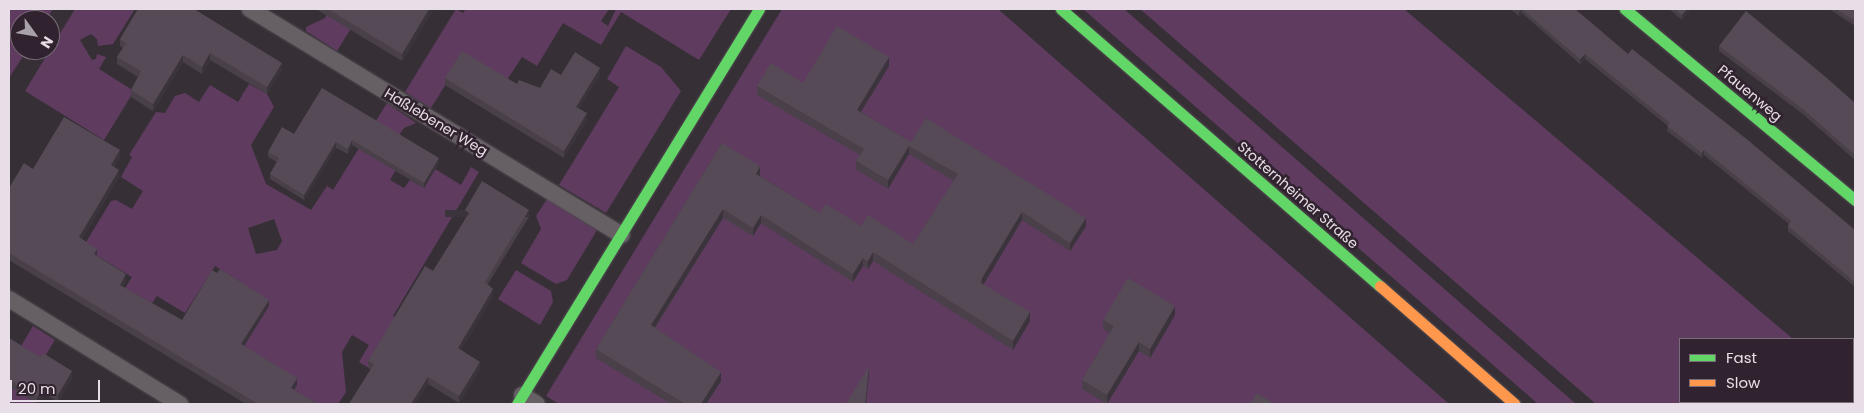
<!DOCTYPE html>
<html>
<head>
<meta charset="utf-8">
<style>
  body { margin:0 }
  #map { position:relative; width:1864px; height:413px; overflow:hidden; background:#363036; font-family:Poppins,sans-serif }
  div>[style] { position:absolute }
  .green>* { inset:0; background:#5f3b60 }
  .roads { filter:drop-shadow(0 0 1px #524c52) drop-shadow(0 0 1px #524c52) }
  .lane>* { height:16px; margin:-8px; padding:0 8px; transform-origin:8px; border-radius:8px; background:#666065 }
  .fast>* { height:11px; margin:-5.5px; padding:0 5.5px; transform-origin:5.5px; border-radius:5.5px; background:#63d668 }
  .slow>* { height:11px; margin:-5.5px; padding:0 5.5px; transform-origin:5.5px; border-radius:5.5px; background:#ff974d }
  .wall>* { inset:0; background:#494049 }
  .shaded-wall>* { inset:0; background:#3c343c; transform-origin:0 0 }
  .building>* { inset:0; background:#554a55 }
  span { translate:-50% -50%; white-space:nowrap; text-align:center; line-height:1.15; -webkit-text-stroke:5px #30222f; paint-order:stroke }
  .street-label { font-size:14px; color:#e7dee7 }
  .frame { position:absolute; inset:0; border:10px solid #e7dee7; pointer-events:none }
  .legend { position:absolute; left:1679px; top:338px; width:175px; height:65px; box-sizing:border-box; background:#30222f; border:1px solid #796d79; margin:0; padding:6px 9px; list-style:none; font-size:15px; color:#e7dee7 }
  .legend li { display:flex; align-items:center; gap:10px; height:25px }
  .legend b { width:25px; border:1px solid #796d79 }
  .north { position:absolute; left:10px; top:10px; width:50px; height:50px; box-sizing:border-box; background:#30222f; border:1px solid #796d79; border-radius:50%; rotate:122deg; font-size:14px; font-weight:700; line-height:20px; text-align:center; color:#e7dee7 }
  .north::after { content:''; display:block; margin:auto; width:18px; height:22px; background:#a9a1a9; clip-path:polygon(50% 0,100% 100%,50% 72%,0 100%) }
  .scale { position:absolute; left:10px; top:380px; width:90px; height:22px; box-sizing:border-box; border:2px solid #e7dee7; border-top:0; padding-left:6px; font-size:15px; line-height:18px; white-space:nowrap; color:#e7dee7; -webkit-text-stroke:4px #30222f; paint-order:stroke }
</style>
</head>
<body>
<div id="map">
  <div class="green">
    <div style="clip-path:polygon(9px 9px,53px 9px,46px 20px,20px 20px,20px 50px,27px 50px,9px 78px)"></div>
    <div style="clip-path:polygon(75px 9px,135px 9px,113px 44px,98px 46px,97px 39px,91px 34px,80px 40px,92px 60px,96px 59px,97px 54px,106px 57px,99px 69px,134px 91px,104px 140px,25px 91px)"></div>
    <div style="clip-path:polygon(330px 9px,363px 9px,337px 51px,306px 31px,306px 27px,325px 18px)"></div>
    <div style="clip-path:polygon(456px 9px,463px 13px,466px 9px,609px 9px,601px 21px,608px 26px,616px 9px,731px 9px,699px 60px,621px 12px,601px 45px,563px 23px,537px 66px,522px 57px,505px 83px,462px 58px,431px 108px,405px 92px)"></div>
    <div style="clip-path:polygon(782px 9px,998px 9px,1449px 404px,559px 404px,546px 396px)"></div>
    <div style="clip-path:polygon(1083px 9px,1124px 9px,1576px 404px,1538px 404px)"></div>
    <div style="clip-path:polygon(1140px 9px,1404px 9px,1793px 339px,1680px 339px,1680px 402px,1853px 402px,1853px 390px,1855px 404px,1596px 404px)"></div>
    <div style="clip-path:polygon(626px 46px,661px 67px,681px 91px,606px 213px,559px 185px,619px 87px,607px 79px)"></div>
    <div style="clip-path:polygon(evenodd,249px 84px,267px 94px,274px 107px,251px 145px,266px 184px,311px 210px,327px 186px,333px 190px,387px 103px,416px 123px,404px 128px,397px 138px,395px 171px,390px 180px,404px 188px,410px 180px,424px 188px,435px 169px,461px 185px,471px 167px,479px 172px,393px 316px,425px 335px,374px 371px,359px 362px,369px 345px,352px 335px,342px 352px,346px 392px,338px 404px,315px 404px,293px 391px,239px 343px,239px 281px,215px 266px,185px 313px,157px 296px,148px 309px,122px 293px,132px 277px,83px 247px,111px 201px,116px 200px,132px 209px,143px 191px,121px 177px,132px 157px,129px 155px,156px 112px,165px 113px,175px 96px,185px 93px,199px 102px,210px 85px,238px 102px,249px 84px,274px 219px,282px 241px,277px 250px,256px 254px,248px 228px,274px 219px)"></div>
    <div style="clip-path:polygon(547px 199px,597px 230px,567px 280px,556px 284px,521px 263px,541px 229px,536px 216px)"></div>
    <div style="clip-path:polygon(516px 270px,551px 291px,553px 302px,540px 325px,498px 299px)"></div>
    <div style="clip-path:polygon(33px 326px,55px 340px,22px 394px,37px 404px,9px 404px,9px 366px)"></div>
  </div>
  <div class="roads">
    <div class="lane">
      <div style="left:250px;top:9px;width:435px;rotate:31.3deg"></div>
      <div style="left:9px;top:299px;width:201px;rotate:31.6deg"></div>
      <div style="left:522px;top:395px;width:17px;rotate:31deg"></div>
    </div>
    <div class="fast">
      <div style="left:1061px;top:9px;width:422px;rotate:41deg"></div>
      <div style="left:1625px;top:9px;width:299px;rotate:39.7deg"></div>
      <div style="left:517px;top:404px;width:463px;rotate:-58.5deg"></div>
    </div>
    <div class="slow">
      <div style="left:1380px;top:286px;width:179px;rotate:41.2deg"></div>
    </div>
  </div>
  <div class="wall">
    <div style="clip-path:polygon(138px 9px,282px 69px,267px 94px,210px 60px,202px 74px,183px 62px,153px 111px,131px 97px,131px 90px,138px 77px,117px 64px,117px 57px,123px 48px,120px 46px,120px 39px)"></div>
    <div style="clip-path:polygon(316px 9px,434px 9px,402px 61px)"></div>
    <div style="clip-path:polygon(1510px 9px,1575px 9px,1628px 54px,1855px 230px,1855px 287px,1788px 231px,1788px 226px,1789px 224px,1704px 155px,1702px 158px,1667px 131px,1668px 126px,1585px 59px,1580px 64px,1522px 13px,1519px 16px)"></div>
    <div style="clip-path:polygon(1669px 9px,1691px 9px,1682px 20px)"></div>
    <div style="clip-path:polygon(1829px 9px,1855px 9px,1855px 26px)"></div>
    <div style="clip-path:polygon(1719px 46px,1855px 103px,1855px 160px,1804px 115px,1719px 51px)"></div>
    <div style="clip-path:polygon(889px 66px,861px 112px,911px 142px,1086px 226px,1070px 251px,1022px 220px,983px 285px,1030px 321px,1013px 350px,873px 261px,868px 269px,863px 266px,853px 282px,761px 223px,753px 236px,723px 218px,655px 328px,721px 381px,706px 404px,671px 404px,596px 358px,596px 349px,722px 143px,760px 175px,760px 176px,820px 213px,913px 244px,954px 181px,909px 154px,888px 189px,856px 169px,856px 161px,860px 155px,757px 95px,757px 86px,803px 83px)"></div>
    <div style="clip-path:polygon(561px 75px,600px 75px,579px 108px,587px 120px,564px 158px,445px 85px,445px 78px,517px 84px,540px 88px)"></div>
    <div style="clip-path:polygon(322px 88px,439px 163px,424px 188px,352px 145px,348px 154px,336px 148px,304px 200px,270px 179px,270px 174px,277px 162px,268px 157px,268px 152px,294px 134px)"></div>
    <div style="clip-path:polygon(120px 157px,114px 167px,119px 177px,82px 239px,97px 256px,126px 281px,123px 287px,182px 320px,269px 306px,244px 346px,297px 385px,294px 390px,318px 404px,246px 404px,9px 260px,9px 188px,33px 169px)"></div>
    <div style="clip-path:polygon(465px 210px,529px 217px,488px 284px,493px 296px,461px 350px,480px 369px,459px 403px,428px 384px,415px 404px,349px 404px,371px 369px,368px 368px,368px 361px,433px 271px,466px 218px,465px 217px)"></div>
    <div style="clip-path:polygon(1175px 315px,1150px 358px,1139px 351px,1107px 404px,1082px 389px,1082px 380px,1110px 333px,1103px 329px,1103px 320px)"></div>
    <div style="clip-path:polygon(9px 338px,72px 378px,58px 402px,44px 393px,37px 404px,9px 386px)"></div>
  </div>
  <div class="shaded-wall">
    <div style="clip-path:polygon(429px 9px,434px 9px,402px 61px,402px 54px)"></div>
    <div style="clip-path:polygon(1522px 9px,1522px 13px,1519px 16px,1519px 12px)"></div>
    <div style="clip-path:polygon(1687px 9px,1691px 9px,1682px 20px,1682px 15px)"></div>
    <div style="clip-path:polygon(210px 53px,210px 60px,202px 74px,202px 67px)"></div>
    <div style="clip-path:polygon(1585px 54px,1585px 59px,1580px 64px,1580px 59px)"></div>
    <div style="clip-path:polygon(183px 55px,183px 62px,153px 111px,153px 104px)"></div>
    <div style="clip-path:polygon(889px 57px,889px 66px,857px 118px,857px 110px)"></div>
    <div style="clip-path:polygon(282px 63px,282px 69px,267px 94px,267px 87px)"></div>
    <div style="clip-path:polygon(600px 68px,600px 75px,576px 113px,576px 107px)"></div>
    <div style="clip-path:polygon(587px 113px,587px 120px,564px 158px,564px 151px)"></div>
    <div style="clip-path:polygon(352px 140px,352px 145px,348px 154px,348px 149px)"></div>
    <div style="clip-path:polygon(336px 142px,336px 148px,304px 200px,304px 195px)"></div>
    <div style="clip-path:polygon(909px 146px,909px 154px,888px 189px,888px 180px)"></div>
    <div style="clip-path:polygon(120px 150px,120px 157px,111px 172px,111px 165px)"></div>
    <div style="clip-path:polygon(1704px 150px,1704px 155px,1702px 158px,1702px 153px)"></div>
    <div style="clip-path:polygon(439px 158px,439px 163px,424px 188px,424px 183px)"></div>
    <div style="clip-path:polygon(760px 166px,760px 175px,756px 182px,756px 174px)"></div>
    <div style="clip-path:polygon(119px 170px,119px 177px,79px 244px,79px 237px)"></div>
    <div style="clip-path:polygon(723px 209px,723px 218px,651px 333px,651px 325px)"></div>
    <div style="left:529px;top:210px;width:7px;height:84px;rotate:90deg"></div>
    <div style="clip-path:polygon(1022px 212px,1022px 220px,982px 287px,981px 283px,982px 278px)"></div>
    <div style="clip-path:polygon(761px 215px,761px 223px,753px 236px,753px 228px)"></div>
    <div style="clip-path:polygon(1086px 218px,1086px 226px,1070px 251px,1070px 243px)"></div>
    <div style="clip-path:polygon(97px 249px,97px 256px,94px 261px,94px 254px)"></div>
    <div style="clip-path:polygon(873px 252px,873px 261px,868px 269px,868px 261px)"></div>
    <div style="clip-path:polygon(863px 258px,863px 266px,853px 282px,853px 274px)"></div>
    <div style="clip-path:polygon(126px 274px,126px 281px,120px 292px,120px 285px)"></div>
    <div style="clip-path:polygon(493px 289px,493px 296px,458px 355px,458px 348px)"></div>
    <div style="clip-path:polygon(269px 300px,269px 306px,241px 351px,241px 344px)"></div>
    <div style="clip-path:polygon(1175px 306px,1175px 315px,1150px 358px,1150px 349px)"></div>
    <div style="clip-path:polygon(1030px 312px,1030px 321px,1013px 350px,1013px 341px)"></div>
    <div style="clip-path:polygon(1139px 342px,1139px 351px,1107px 404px,1107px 395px)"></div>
    <div style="clip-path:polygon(480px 362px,480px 369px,459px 403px,459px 396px)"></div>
    <div style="clip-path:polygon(869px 366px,869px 374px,866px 404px,865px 404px)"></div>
    <div style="clip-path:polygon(72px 371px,72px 378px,58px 402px,58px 395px)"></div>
    <div style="clip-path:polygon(721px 372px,721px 381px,706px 404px,701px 404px)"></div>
    <div style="clip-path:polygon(428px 377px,428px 384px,415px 404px,411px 404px)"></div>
    <div style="clip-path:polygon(297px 378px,297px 385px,291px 395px,291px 388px)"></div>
    <div style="clip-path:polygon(44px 387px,44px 393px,37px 404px,37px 397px)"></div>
  </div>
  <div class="building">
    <div style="clip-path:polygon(138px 9px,194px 9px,282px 63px,267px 87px,210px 53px,202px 67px,183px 55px,153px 104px,131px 90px,141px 71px,117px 57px,126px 43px,120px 39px)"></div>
    <div style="clip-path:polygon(328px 9px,429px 9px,402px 54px)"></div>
    <div style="clip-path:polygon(1522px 9px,1575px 9px,1628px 54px,1632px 49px,1749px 141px,1855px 230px,1855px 282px,1788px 226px,1791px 221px,1704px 150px,1702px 153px,1667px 126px,1670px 123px,1585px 54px,1580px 59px)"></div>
    <div style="clip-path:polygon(1675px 9px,1687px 9px,1682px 15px)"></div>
    <div style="clip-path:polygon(1836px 9px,1855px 9px,1855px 21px)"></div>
    <div style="clip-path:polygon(1746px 11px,1828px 79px,1855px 103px,1855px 155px,1804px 110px,1719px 46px)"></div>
    <div style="clip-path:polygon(837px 26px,889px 57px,857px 110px,911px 142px,926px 118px,1086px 218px,1070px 243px,1022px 212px,982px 278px,981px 283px,1030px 312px,1013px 341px,873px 252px,868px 261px,863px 258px,853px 274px,761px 215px,753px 228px,723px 209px,651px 325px,721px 372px,701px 404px,685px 404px,596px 349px,722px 143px,760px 166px,756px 174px,820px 213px,826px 204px,861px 226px,868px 215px,913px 244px,958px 174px,909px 146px,888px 180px,856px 161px,864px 149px,757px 86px,771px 63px,803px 83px)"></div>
    <div style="clip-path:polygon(462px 51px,517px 84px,519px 80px,540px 88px,551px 69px,561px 75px,575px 52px,600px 68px,576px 107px,587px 113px,564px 151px,445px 78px)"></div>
    <div style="clip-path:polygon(322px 88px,439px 158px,424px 183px,352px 140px,348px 149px,336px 142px,304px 195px,270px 174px,279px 158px,268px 152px,282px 127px,294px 134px)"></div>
    <div style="clip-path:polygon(64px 117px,120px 150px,111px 165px,119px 170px,79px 237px,97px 249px,94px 254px,126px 274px,120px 285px,182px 320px,212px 270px,217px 273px,220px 269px,269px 300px,241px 344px,297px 378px,291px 388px,318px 404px,258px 404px,9px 253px,9px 188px,24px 163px,33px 169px)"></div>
    <div style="clip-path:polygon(482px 181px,529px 210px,485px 282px,493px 289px,458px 348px,480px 362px,459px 396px,428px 377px,411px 404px,349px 404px,374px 364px,368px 361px,425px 266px,433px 271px,469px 213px,465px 210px)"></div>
    <div style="clip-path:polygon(1128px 278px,1175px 306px,1150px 349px,1139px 342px,1107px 395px,1082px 380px,1114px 326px,1103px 320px)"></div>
    <div style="clip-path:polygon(9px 338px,40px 357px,43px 353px,72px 371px,58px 395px,44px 387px,37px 397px,9px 380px)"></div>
    <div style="clip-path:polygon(869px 366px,865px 404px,846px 404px)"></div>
    <div style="clip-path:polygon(1257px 393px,1275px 404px,1250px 404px)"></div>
  </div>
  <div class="street-label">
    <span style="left:1750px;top:93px;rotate:40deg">Pfauenweg</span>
    <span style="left:436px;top:122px;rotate:31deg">Haßlebener Weg</span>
    <span style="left:1298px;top:195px;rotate:41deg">Stotternheimer Straße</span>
  </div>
  <div class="frame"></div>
  <ul class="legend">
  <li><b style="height:6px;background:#63d668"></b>Fast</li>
  <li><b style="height:6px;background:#ff974d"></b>Slow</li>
  </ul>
  <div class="north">N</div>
  <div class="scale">20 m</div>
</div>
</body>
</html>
